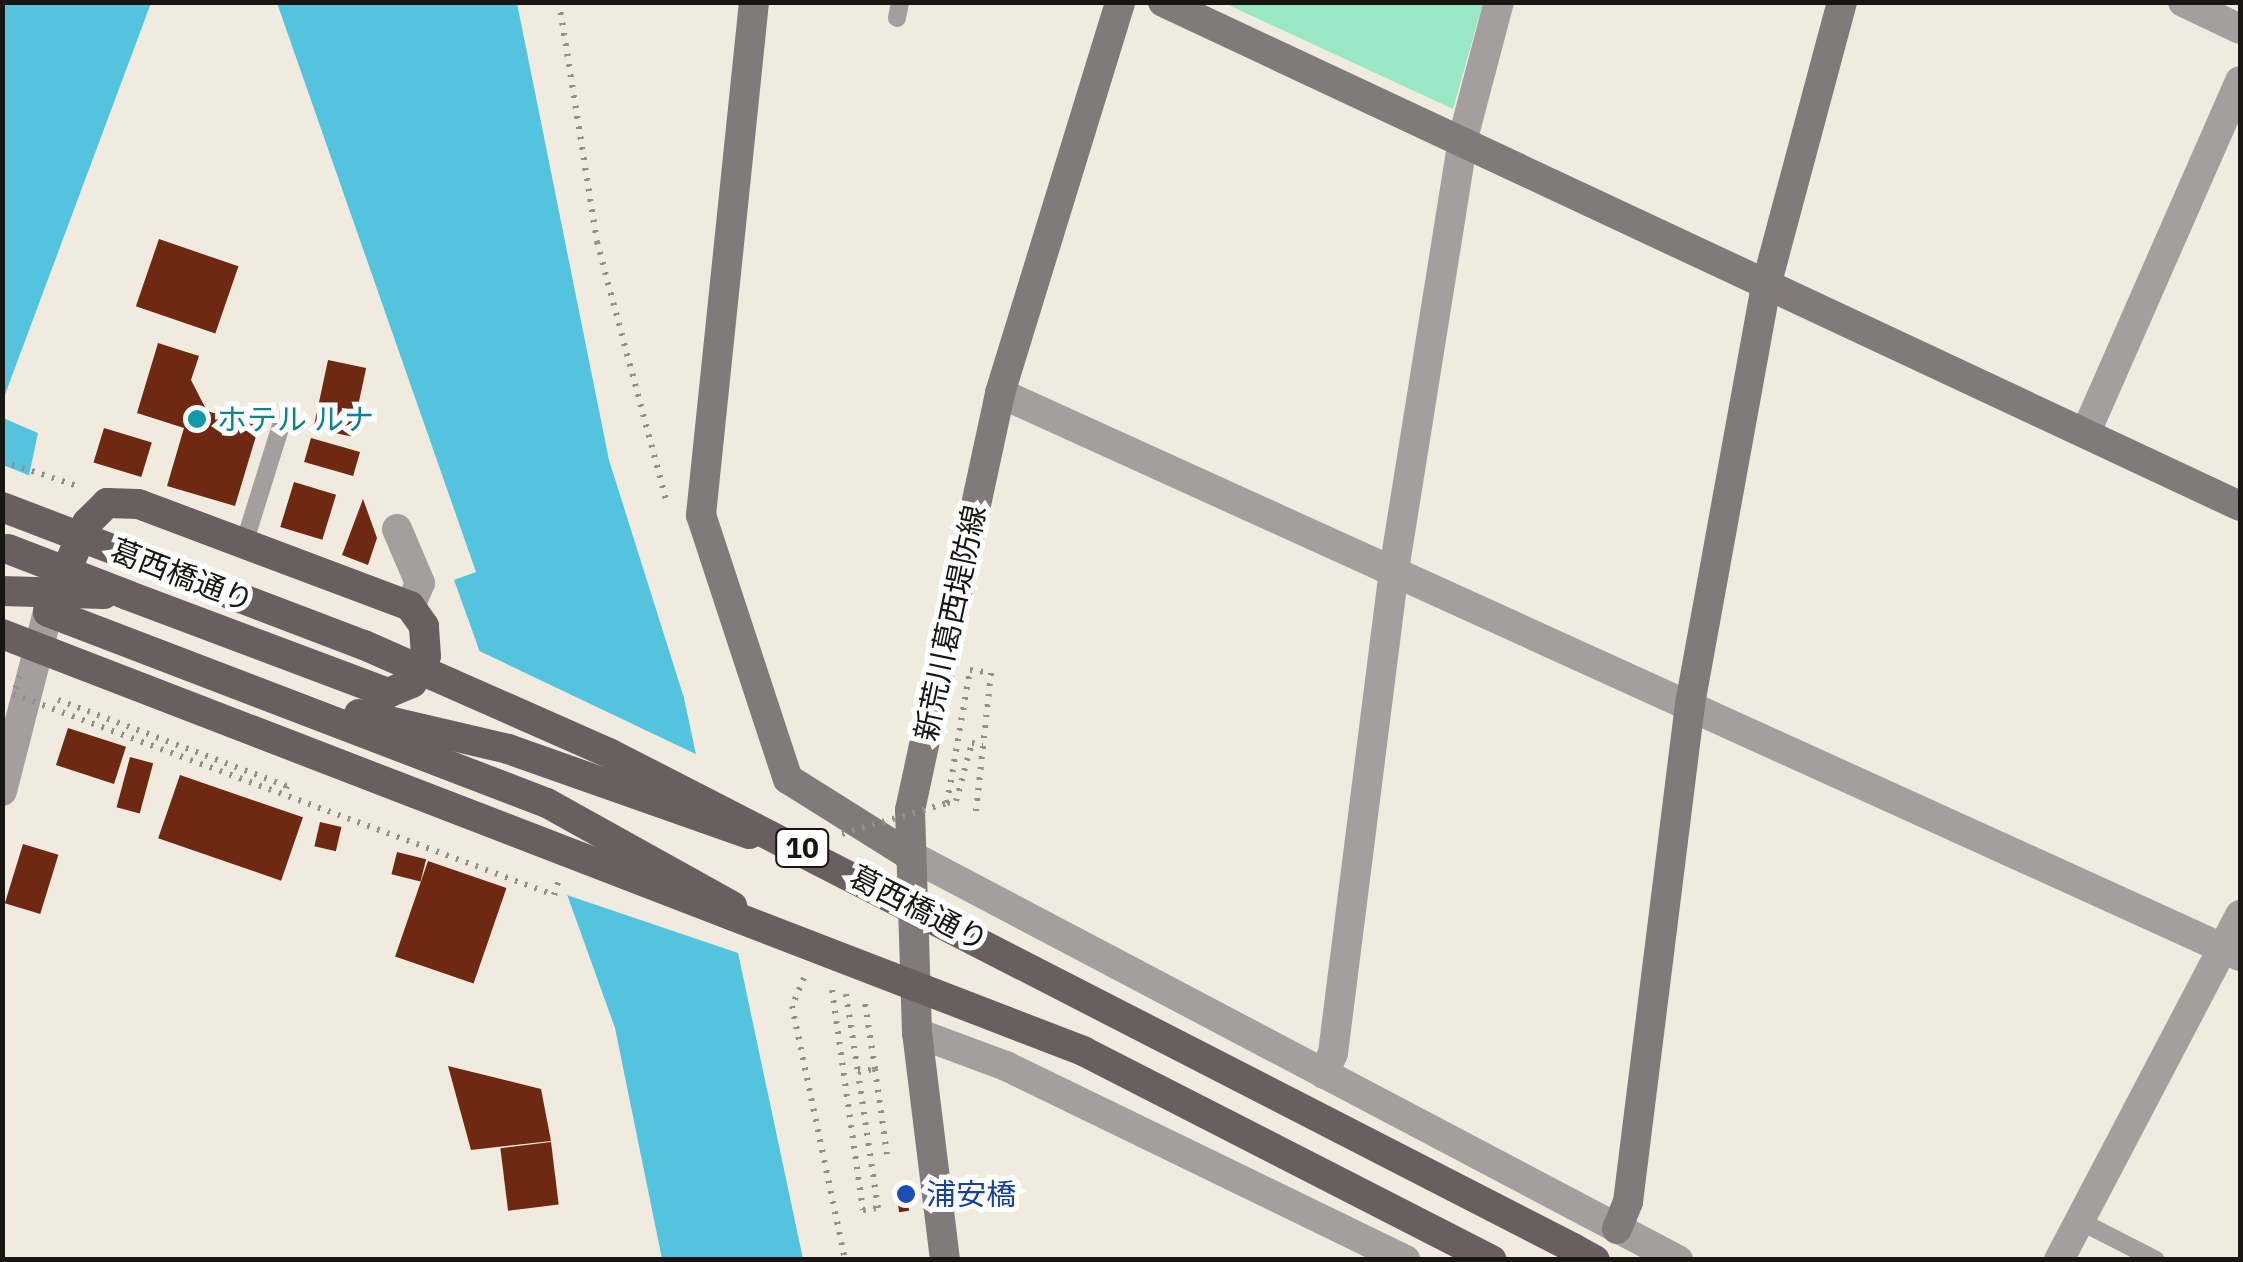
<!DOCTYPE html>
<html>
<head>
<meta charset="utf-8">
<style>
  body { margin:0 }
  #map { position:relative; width:2243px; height:1262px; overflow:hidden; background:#f1ebdf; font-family:"IBM Plex Sans","Noto Sans JP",sans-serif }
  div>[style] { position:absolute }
  .green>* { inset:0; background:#9ae7c5 }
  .water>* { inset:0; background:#54c4de }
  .pier>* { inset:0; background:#f1ebdf }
  .building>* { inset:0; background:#6f2811; transform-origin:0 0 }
  .path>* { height:6px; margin-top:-3px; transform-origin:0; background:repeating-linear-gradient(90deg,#949087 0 2.5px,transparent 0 10.5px) }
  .lane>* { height:18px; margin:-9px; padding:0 9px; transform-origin:9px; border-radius:9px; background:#a59e9f }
  .street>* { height:30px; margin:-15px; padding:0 15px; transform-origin:15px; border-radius:15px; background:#a59e9f }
  .secondary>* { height:30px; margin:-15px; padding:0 15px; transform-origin:15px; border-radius:15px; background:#82797a }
  .primary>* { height:30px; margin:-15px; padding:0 15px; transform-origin:15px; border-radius:15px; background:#6a5f60 }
  .path-bridge>* { height:6px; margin-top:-3px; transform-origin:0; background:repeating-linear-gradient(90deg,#949087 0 2.5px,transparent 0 10.5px) }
  .primary-bridge>* { height:30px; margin:-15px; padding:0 15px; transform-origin:15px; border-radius:15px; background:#6a5f60 }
  .dots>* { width:28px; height:28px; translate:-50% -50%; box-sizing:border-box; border:5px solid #fff; border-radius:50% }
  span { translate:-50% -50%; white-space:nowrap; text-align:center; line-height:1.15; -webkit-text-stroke:10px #fff; paint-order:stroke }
  .shield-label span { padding:2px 8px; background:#fff; border:2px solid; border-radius:8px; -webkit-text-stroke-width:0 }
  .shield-label { font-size:28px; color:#181612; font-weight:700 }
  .culture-label { font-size:30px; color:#0d838f }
  .left { translate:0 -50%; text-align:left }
  .street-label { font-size:30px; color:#181612 }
  .transit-label { font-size:30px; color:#164399 }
  .frame { position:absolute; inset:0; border:5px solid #181612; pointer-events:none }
</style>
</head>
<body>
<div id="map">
  <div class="green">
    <div style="clip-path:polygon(1224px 3px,1483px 3px,1453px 109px)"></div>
  </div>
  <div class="water">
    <div style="clip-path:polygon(3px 2px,151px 3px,3px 400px,2px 3px)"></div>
    <div style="clip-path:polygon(277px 3px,517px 3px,609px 460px,684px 698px,803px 1259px,662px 1259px,615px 1028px,454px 580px,476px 572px)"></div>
    <div style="clip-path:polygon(3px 418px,38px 433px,3px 599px)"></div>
  </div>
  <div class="pier">
    <div style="clip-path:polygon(3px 465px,33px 477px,2px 604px)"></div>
    <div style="clip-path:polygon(473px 648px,702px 757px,744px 955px,561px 893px)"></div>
  </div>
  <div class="building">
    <div style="left:159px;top:239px;width:84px;height:71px;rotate:19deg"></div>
    <div style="clip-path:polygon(158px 343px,199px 356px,191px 380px,207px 411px,259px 426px,235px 506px,167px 486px,184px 428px,137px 413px)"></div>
    <div style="left:328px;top:360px;width:39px;height:70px;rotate:12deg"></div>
    <div style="left:104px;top:428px;width:50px;height:36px;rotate:17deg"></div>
    <div style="left:311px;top:438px;width:51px;height:25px;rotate:16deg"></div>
    <div style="left:294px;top:482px;width:44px;height:47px;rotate:17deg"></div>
    <div style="clip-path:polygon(363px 499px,377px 538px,368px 565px,342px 555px)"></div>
    <div style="left:68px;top:728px;width:61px;height:39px;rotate:18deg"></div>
    <div style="left:130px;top:757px;width:24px;height:52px;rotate:15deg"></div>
    <div style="left:180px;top:775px;width:130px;height:67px;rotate:19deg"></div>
    <div style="left:320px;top:822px;width:22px;height:25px;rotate:13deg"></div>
    <div style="left:23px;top:844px;width:37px;height:62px;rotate:17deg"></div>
    <div style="left:397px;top:852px;width:30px;height:23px;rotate:14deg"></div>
    <div style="left:428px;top:861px;width:83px;height:101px;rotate:19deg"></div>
    <div style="clip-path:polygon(448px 1066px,541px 1089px,551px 1141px,471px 1150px)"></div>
    <div style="left:551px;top:1142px;width:63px;height:51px;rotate:83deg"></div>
    <div style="left:905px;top:1185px;width:26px;height:10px;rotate:81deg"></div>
  </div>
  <div class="path">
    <div style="left:559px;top:2px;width:243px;rotate:81deg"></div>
    <div style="left:597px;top:242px;width:271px;rotate:75deg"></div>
    <div style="left:2px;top:461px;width:79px;rotate:18.4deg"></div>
    <div style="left:58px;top:700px;width:245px;rotate:20.6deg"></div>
    <div style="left:287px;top:786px;width:9px;rotate:111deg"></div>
    <div style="left:947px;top:803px;width:9px;rotate:-13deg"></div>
    <div style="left:956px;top:801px;width:60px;rotate:-74.6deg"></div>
    <div style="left:972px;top:743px;width:11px;rotate:5deg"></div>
    <div style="left:804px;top:978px;width:30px;rotate:113deg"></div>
    <div style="left:792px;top:1006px;width:259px;rotate:78.2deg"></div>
    <div style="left:832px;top:990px;width:222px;rotate:82deg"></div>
    <div style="left:863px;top:1210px;width:15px;rotate:-8deg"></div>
    <div style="left:878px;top:1208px;width:137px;rotate:-98.4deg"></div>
    <div style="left:858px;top:1072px;width:17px;rotate:-10deg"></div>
    <div style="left:875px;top:1069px;width:66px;rotate:-98.7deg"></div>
    <div style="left:846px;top:994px;width:79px;rotate:81.3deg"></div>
    <div style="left:875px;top:1069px;width:86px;rotate:82deg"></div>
  </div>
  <div class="lane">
    <div style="left:897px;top:18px;width:16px;rotate:-79deg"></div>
    <div style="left:244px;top:544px;width:131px;rotate:-72.7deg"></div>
    <div style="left:2080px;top:1221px;width:85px;rotate:27.2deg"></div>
  </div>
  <div class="street">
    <div style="left:2183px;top:2px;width:63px;rotate:25.3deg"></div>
    <div style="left:1000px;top:393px;width:1362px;rotate:24.42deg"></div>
    <div style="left:2086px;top:432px;width:383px;rotate:-66.3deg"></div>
    <div style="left:397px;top:529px;width:59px;rotate:66.9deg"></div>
    <div style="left:420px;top:583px;width:25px;rotate:113deg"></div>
    <div style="left:2px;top:791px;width:185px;rotate:-75.6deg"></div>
    <div style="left:906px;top:853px;width:873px;rotate:27.8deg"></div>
    <div style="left:917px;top:1033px;width:95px;rotate:20.3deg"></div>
    <div style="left:1006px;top:1066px;width:444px;rotate:25.9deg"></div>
    <div style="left:1324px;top:1074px;width:23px;rotate:-67deg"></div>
    <div style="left:1333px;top:1053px;width:487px;rotate:-82.8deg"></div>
    <div style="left:1394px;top:570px;width:437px;rotate:-80.9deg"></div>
    <div style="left:1463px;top:138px;width:141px;rotate:-75.2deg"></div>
    <div style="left:2059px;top:1260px;width:390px;rotate:-62.3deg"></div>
  </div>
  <div class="secondary">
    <div style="left:754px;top:2px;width:516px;rotate:95.9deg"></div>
    <div style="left:701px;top:515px;width:278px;rotate:71.8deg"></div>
    <div style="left:788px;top:779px;width:139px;rotate:32.1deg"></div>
    <div style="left:1163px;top:2px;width:1189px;rotate:25.08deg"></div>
    <div style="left:1617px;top:1229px;width:29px;rotate:-68deg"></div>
    <div style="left:1628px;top:1202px;width:502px;rotate:-82.9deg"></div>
    <div style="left:1690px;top:704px;width:429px;rotate:-79.7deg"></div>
    <div style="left:1767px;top:282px;width:290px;rotate:-75deg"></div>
    <div style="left:945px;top:1260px;width:229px;rotate:-97deg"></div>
    <div style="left:917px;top:1033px;width:223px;rotate:-91.8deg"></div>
    <div style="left:910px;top:810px;width:427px;rotate:-77.8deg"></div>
    <div style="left:1000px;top:393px;width:409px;rotate:-72.9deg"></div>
  </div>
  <div class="primary">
    <div style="left:127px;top:595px;width:279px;rotate:20.6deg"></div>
    <div style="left:388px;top:693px;width:26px;rotate:-23deg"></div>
    <div style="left:412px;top:683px;width:30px;rotate:-63deg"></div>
    <div style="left:426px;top:656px;width:30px;rotate:-94deg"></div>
    <div style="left:424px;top:626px;width:24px;rotate:-125deg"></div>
    <div style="left:410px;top:606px;width:290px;rotate:-159.4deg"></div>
    <div style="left:138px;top:504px;width:31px;rotate:-178deg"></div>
    <div style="left:107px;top:503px;width:28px;rotate:135deg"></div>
    <div style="left:87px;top:523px;width:97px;rotate:113.7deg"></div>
    <div style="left:48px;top:612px;width:534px;rotate:20.95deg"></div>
    <div style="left:547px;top:803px;width:212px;rotate:29.1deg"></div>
    <div style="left:359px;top:714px;width:153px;rotate:13.2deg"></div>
    <div style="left:508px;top:749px;width:256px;rotate:19.4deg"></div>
    <div style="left:1573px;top:1248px;width:25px;rotate:29deg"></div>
  </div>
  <div class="path-bridge">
    <div style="left:20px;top:676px;width:19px;rotate:111deg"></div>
    <div style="left:13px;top:694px;width:577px;rotate:20.38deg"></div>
    <div style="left:554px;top:895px;width:14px;rotate:-73deg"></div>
    <div style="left:842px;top:834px;width:109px;rotate:-16.4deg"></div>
    <div style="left:947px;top:803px;width:135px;rotate:-80.2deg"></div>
    <div style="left:970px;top:670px;width:21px;rotate:8deg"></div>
    <div style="left:991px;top:673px;width:139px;rotate:96.2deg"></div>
  </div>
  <div class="primary-bridge">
    <div style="left:2px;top:507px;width:387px;rotate:20.9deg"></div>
    <div style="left:364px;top:645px;width:268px;rotate:23.8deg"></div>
    <div style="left:609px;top:753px;width:1084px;rotate:27.18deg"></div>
    <div style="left:8px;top:549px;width:128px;rotate:21.1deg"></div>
    <div style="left:2px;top:591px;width:102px;rotate:1.7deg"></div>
    <div style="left:2px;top:634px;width:1159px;rotate:21.09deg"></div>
    <div style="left:1083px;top:1051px;width:459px;rotate:27.1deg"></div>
  </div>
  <div class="dots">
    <div style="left:197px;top:419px;background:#0f9aa8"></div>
    <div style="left:906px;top:1194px;background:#1a4fb4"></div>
  </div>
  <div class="shield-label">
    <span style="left:802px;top:848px">10</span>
  </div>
  <div class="culture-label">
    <span class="left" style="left:217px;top:419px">ホテル ルナ</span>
  </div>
  <div class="street-label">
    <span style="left:182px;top:575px;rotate:21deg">葛西橋通り</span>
    <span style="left:950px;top:623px;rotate:-78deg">新荒川葛西堤防線</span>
    <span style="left:919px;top:908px;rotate:27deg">葛西橋通り</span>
  </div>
  <div class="transit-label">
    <span class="left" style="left:926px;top:1194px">浦安橋</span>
  </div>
  <div class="frame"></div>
</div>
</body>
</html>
